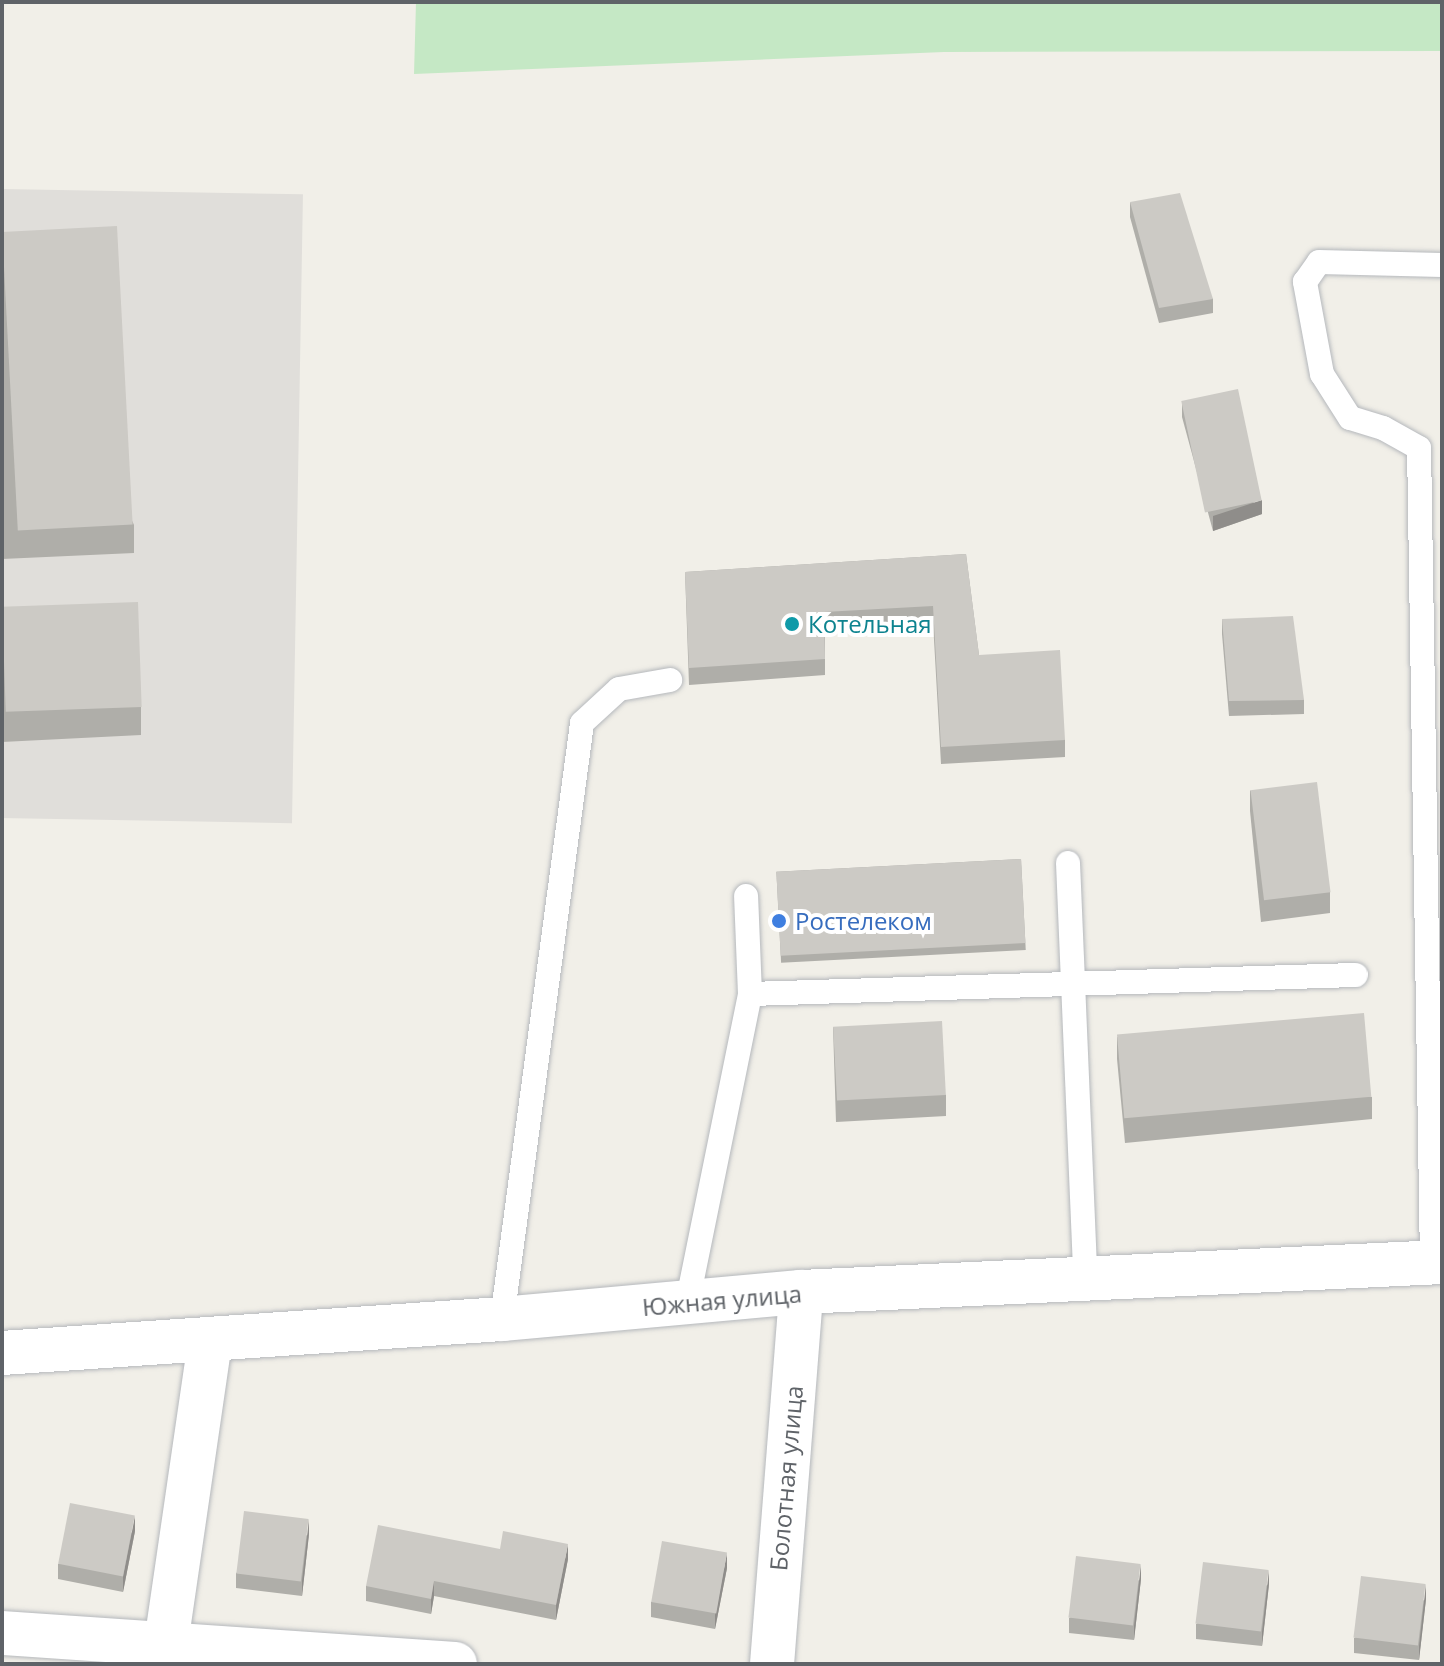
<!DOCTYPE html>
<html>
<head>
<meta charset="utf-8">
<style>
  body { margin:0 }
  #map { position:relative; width:1444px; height:1666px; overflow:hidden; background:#f1efe8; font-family:"Open Sans",sans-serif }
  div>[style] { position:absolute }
  .industrial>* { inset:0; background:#e0deda; transform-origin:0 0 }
  .green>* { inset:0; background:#c5e8c5 }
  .roads { filter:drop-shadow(0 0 2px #b5b8bc) drop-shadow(0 0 2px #b5b8bc) }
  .lane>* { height:24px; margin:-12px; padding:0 12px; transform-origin:12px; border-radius:12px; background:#fff }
  .street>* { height:44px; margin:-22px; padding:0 22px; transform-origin:22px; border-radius:22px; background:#fff }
  .secondary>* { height:44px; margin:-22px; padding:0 22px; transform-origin:22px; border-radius:22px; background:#fff }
  .wall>* { inset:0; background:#afaea9; transform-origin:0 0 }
  .shaded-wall>* { inset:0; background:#8f8d8a }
  .building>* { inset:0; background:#cccac5; transform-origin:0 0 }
  .dots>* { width:22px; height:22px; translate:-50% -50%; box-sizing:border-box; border:4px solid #fff; border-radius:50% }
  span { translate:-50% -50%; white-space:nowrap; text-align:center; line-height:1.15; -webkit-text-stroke:8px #fff; paint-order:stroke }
  .culture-label { font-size:24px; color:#0d838f }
  .left { translate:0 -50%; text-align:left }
  .shop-label { font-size:24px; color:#366cbe }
  .street-label { font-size:24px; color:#5f6368 }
  .frame { position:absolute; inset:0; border:4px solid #5f6368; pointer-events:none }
</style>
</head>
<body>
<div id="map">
  <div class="industrial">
    <div style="left:2px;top:189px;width:301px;height:629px;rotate:1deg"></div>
  </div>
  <div class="green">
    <div style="clip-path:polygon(416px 2px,1442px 2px,1442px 51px,944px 52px,414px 74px)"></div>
  </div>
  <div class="roads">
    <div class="lane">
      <div style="left:1068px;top:863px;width:414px;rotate:87.6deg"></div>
      <div style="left:750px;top:994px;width:606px;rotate:-1.8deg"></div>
      <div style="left:1432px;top:1263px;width:815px;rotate:-90.91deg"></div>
      <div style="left:1419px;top:448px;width:41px;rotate:-150.9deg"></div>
      <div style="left:1383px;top:428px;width:34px;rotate:-163deg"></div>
      <div style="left:1350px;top:418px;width:52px;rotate:-122.5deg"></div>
      <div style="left:1322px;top:374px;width:94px;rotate:-100.5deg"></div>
      <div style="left:1305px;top:282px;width:24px;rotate:-55deg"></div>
      <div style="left:1319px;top:262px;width:123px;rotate:1.4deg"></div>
      <div style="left:687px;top:1304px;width:316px;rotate:-78.5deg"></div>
      <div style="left:750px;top:994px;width:98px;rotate:-92.3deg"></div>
      <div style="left:502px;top:1319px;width:601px;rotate:-82.35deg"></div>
      <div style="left:582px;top:723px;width:50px;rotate:-42.6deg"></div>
      <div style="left:619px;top:689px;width:52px;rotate:-10deg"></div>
    </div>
    <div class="street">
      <div style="left:2px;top:1633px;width:454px;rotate:3.9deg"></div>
      <div style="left:163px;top:1664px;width:327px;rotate:-81.7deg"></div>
      <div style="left:772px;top:1664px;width:373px;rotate:-85.5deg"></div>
    </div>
    <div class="secondary">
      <div style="left:2px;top:1353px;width:501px;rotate:-3.89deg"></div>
      <div style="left:502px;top:1319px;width:300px;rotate:-5.2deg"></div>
      <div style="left:801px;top:1292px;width:642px;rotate:-2.68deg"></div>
    </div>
  </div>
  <div class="wall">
    <div style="clip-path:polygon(1130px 202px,1213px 299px,1213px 313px,1159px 323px,1130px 217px)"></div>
    <div style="clip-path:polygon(2px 232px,134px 525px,134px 553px,2px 559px)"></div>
    <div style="clip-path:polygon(1182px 403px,1262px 514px,1213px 531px,1182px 417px)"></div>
    <div style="clip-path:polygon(966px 554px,979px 655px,1065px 740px,1065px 757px,941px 764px,933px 622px,825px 629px,825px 675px,689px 685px,685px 572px)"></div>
    <div style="clip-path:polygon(2px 609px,141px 707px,141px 735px,2px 742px)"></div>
    <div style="clip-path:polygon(1222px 619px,1304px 700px,1304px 714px,1229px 716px,1222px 634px)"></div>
    <div style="clip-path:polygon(1250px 790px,1330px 892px,1330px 913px,1261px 922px,1250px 811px)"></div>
    <div style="left:1021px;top:859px;width:91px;height:245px;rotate:87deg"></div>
    <div style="clip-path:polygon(833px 1027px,946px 1095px,946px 1116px,836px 1122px)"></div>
    <div style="clip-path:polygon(1117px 1037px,1372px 1097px,1372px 1119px,1125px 1143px,1117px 1059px)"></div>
    <div style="clip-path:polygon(135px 1531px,123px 1592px,58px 1579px,58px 1564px)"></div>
    <div style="clip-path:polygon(309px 1534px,302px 1596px,236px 1588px,236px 1573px)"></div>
    <div style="clip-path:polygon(500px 1549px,568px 1559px,556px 1620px,434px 1596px,431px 1614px,366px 1601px,366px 1586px)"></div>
    <div style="clip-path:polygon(727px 1568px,715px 1629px,651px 1617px,651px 1602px)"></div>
    <div style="clip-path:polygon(1141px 1579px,1134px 1640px,1069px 1633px,1069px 1618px)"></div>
    <div style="clip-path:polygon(1269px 1584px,1262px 1646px,1196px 1639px,1196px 1624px)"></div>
    <div style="clip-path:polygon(1426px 1599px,1419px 1660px,1354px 1653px,1354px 1638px)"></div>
  </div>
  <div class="shaded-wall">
    <div style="clip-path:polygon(1262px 500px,1262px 514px,1213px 531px,1213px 516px)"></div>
    <div style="clip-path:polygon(135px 1516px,135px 1531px,123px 1592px,123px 1577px)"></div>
    <div style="clip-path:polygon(309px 1519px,309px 1534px,302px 1596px,302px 1581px)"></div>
    <div style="clip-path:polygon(568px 1544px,568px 1559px,556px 1620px,556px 1605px)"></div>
    <div style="clip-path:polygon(727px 1553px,727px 1568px,715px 1629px,715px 1615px)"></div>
    <div style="clip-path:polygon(1141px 1564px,1141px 1579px,1134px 1640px,1134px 1626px)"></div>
    <div style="clip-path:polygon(1269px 1570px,1269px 1584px,1262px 1646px,1262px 1632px)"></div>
    <div style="clip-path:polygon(434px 1581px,434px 1596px,431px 1614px,431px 1599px)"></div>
    <div style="clip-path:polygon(1426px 1584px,1426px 1599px,1419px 1660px,1419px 1646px)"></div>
  </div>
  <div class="building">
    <div style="clip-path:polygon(1180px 193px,1213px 299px,1159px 308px,1130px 202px)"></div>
    <div style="left:117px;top:226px;width:299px;height:115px;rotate:87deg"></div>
    <div style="left:1238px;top:389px;width:114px;height:58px;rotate:78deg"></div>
    <div style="clip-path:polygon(966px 554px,979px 655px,1060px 650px,1065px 740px,941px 747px,933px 606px,824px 612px,825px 659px,689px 668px,685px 572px)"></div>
    <div style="left:138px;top:602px;width:105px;height:136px;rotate:88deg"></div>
    <div style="clip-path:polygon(1293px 616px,1304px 700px,1229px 701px,1222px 619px)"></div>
    <div style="left:1317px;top:782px;width:111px;height:67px;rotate:83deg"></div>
    <div style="left:1021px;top:859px;width:84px;height:245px;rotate:87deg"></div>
    <div style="left:1364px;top:1013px;width:84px;height:248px;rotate:85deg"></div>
    <div style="left:942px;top:1021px;width:74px;height:109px;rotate:87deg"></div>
    <div style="left:70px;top:1503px;width:66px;height:62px;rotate:11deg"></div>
    <div style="left:244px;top:1511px;width:65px;height:63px;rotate:7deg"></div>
    <div style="clip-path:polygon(378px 1525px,500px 1549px,503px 1531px,568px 1544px,556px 1605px,434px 1581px,431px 1599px,366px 1586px)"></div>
    <div style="left:662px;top:1541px;width:66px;height:62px;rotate:10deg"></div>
    <div style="left:1076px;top:1556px;width:65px;height:62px;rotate:7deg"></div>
    <div style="left:1203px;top:1562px;width:66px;height:62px;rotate:7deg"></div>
    <div style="left:1361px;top:1576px;width:65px;height:62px;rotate:7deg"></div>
  </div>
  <div class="dots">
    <div style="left:792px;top:624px;background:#0f9aa8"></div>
    <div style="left:779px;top:921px;background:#3f7fe0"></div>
  </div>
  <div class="culture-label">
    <span class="left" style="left:808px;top:624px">Котельная</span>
  </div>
  <div class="shop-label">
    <span class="left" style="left:795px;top:921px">Ростелеком</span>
  </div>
  <div class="street-label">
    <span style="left:722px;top:1300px;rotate:-5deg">Южная улица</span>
    <span style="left:786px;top:1478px;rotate:-85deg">Болотная улица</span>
  </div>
  <div class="frame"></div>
</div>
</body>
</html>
